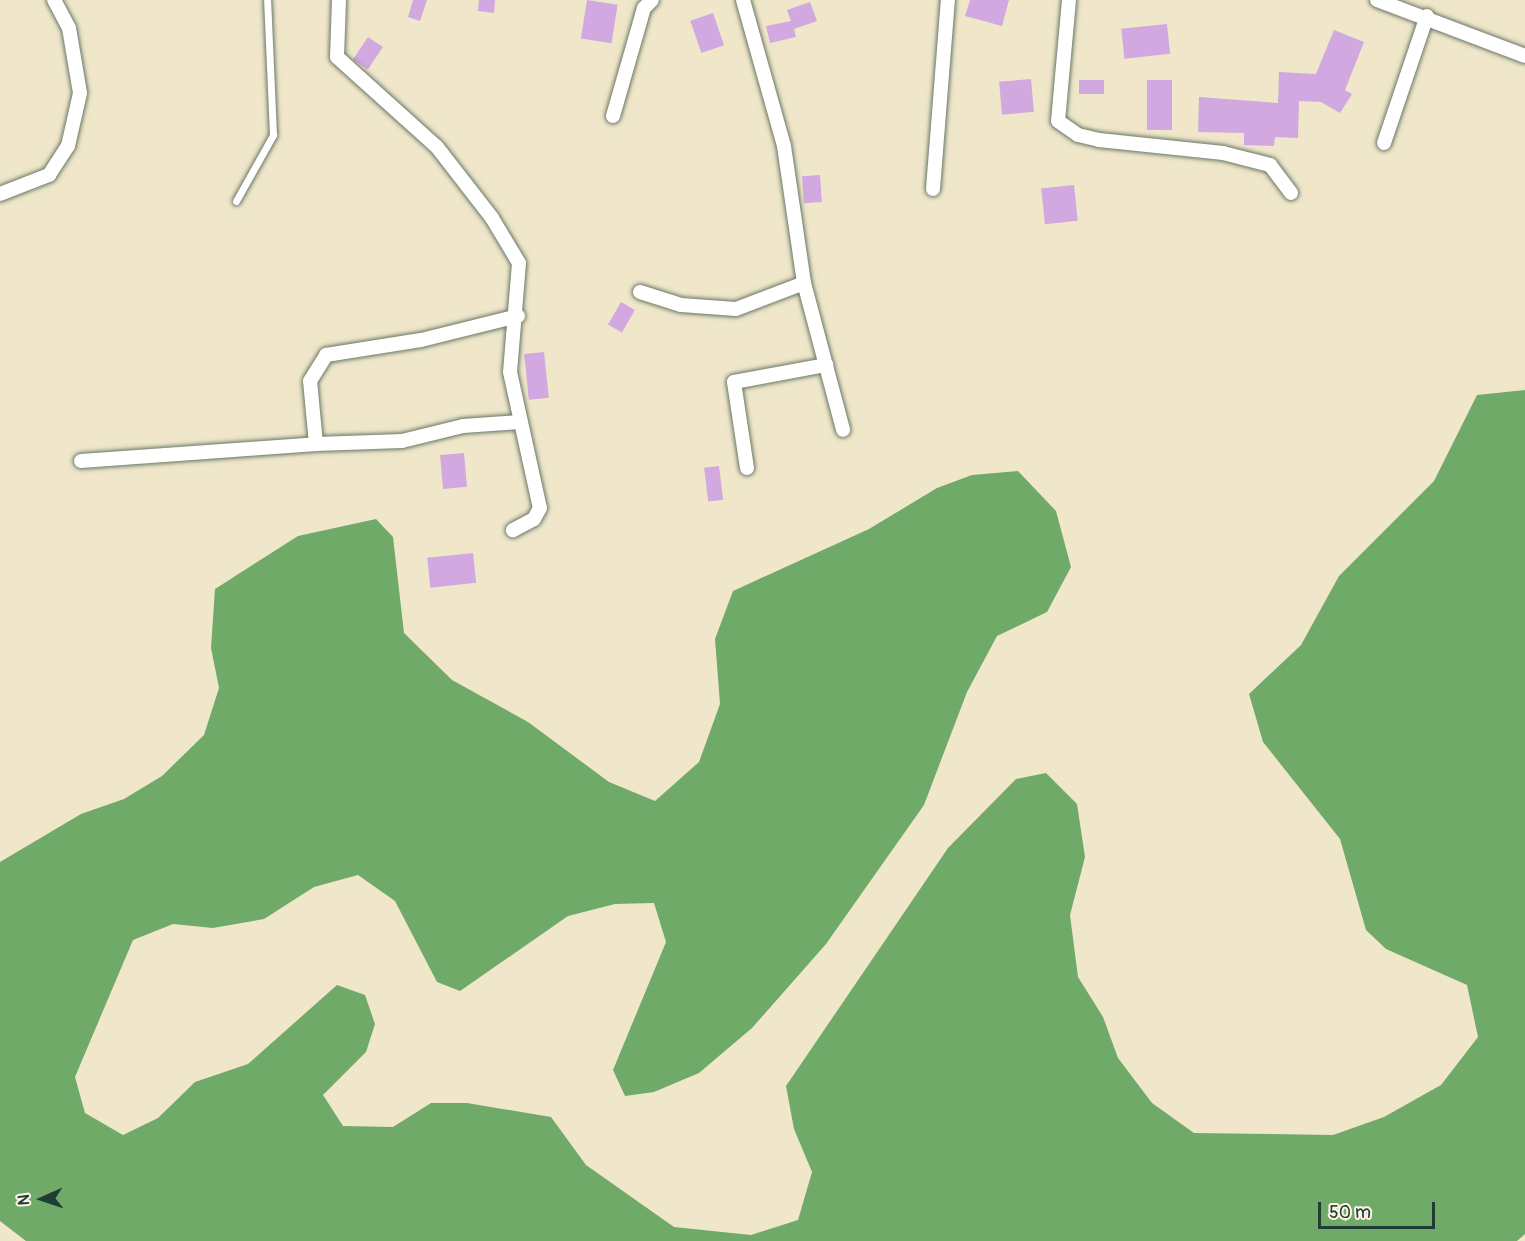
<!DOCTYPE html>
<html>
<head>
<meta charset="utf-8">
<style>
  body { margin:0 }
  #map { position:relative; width:1525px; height:1241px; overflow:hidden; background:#f0e7ca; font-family:Pangolin,sans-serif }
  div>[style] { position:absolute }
  .forest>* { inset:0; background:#6faa68 }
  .building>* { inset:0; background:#d1a8df; transform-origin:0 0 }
  .roads { filter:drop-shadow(0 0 2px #687868) drop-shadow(0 0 2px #687868) }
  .service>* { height:7px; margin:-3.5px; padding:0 3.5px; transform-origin:3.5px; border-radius:3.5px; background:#fff }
  .minor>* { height:14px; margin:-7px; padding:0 7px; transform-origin:7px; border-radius:7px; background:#fff }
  span { translate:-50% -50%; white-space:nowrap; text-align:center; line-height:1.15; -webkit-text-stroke:6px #fcf5e5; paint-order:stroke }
  .north { position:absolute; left:12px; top:1169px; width:60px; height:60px; -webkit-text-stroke:4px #fcf5e5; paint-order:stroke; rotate:267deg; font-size:16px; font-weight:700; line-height:24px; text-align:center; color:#1f3d34 }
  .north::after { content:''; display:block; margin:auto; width:21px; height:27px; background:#1f3d34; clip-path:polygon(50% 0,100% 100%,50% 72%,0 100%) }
  .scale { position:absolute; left:1318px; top:1202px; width:117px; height:27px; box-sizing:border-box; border:3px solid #1f3d34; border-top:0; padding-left:8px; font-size:18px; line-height:21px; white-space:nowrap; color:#1f3d34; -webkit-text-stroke:4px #fcf5e5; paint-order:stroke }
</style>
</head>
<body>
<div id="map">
  <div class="forest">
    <div style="clip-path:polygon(1525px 390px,1525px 1234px,1517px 1241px,26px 1241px,0 1221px,0 862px,81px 814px,124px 799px,162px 776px,204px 735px,219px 688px,211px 648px,215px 589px,298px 536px,376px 519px,393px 537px,404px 633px,452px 680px,528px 722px,609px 782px,655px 801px,699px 762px,720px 704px,715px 639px,733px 591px,869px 529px,937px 488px,972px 475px,1018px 471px,1056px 511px,1071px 567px,1047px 612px,997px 636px,967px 692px,924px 805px,826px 944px,752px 1028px,699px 1073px,654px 1092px,625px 1096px,613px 1070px,666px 942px,654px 903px,615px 904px,568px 916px,460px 991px,437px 982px,395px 901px,358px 875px,314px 887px,264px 919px,213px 928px,173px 924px,133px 940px,75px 1077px,85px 1113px,123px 1135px,158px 1118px,195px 1082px,248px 1064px,337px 985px,365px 995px,375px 1024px,366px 1052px,323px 1095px,343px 1126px,393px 1127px,431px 1103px,467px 1103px,551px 1117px,586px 1165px,674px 1227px,751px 1235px,798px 1220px,812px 1172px,794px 1129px,786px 1086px,948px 848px,1016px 779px,1046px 773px,1077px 804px,1085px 857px,1070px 915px,1078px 977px,1103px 1017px,1118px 1058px,1152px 1103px,1194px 1133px,1333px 1135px,1384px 1117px,1441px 1085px,1478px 1037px,1467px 985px,1386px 949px,1366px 930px,1340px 839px,1263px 742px,1249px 694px,1301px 645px,1339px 576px,1434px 481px,1477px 395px)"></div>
  </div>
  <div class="building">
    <div style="clip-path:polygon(413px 0,427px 0,420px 21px,408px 17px)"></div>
    <div style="clip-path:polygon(479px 0,495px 0,494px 13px,478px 11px)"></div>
    <div style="left:587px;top:0;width:31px;height:39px;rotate:9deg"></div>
    <div style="clip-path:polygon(970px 0,1009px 0,1002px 26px,965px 16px)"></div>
    <div style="clip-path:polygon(810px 2px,817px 21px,794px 29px,796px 37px,770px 43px,766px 26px,791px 21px,787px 10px)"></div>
    <div style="left:713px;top:13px;width:34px;height:24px;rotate:71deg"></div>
    <div style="left:1167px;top:24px;width:30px;height:46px;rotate:84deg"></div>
    <div style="clip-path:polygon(1334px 30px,1364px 42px,1345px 90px,1352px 94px,1340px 113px,1321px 102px,1299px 101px,1298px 138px,1275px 137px,1274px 146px,1244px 145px,1244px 133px,1198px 132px,1199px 97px,1278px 103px,1279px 72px,1316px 74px)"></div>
    <div style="left:368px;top:37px;width:18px;height:27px;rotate:34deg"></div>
    <div style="left:1031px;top:79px;width:33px;height:32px;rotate:85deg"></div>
    <div style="left:1104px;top:80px;width:14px;height:25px;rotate:90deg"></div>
    <div style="left:1147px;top:80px;width:25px;height:50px"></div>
    <div style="left:820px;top:175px;width:27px;height:18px;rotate:86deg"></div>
    <div style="left:1074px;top:185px;width:36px;height:33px;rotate:84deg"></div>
    <div style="left:621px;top:302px;width:16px;height:26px;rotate:30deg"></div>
    <div style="left:544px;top:352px;width:46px;height:20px;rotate:84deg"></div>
    <div style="left:464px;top:453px;width:34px;height:24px;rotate:85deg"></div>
    <div style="left:719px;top:466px;width:34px;height:15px;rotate:83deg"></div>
    <div style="left:473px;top:553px;width:30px;height:46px;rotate:84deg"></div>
  </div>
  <div class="roads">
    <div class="service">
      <div style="left:236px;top:201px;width:76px;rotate:-60.7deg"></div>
      <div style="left:273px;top:135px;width:135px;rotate:-92.5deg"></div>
    </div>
    <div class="minor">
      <div style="left:339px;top:0;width:57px;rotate:92deg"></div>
      <div style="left:337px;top:57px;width:135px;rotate:42deg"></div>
      <div style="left:437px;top:147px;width:90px;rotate:52.2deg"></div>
      <div style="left:492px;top:218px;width:52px;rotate:59deg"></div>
      <div style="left:519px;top:263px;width:109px;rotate:94.7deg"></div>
      <div style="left:510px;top:372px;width:139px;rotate:77.6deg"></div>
      <div style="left:540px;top:508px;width:13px;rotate:119deg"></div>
      <div style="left:534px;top:519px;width:24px;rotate:152deg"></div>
      <div style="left:743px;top:0;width:152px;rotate:74.3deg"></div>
      <div style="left:784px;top:146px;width:138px;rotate:81.7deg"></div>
      <div style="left:804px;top:283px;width:152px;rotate:75.1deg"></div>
      <div style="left:1069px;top:0;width:121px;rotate:95.2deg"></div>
      <div style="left:1058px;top:121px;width:24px;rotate:35deg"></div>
      <div style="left:1078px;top:135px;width:22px;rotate:13deg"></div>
      <div style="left:1099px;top:140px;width:125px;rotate:6deg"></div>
      <div style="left:1223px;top:153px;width:49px;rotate:14.3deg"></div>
      <div style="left:1270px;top:165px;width:35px;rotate:53deg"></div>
      <div style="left:1377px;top:0;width:158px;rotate:20.7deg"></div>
      <div style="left:613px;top:116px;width:112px;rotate:-74deg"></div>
      <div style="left:644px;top:8px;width:11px;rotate:-45deg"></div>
      <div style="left:1384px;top:143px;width:134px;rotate:-71.3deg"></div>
      <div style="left:933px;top:189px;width:190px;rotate:-85.5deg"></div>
      <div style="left:0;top:194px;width:53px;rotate:-21.2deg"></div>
      <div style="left:49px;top:175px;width:35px;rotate:-57deg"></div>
      <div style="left:68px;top:146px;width:54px;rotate:-77.2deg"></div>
      <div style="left:80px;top:93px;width:66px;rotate:-99.6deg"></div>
      <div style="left:69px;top:28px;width:32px;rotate:-118deg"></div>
      <div style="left:640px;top:292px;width:43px;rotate:17.6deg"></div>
      <div style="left:681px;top:305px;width:55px;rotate:4.2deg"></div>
      <div style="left:736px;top:309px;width:73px;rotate:-20.9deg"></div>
      <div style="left:316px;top:444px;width:86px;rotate:-2deg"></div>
      <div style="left:402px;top:441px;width:63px;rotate:-13.8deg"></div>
      <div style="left:463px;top:426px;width:57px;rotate:-4deg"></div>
      <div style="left:81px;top:461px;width:236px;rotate:-4.1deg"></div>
      <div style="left:316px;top:444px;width:63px;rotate:-95.4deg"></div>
      <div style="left:310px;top:381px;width:31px;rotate:-58deg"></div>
      <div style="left:326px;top:355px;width:96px;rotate:-9deg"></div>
      <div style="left:421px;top:340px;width:100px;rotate:-13.9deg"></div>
      <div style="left:747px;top:468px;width:87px;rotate:-98.6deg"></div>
      <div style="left:734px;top:382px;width:94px;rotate:-10.5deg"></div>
    </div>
  </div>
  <div class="north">N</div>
  <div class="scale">50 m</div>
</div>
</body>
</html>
